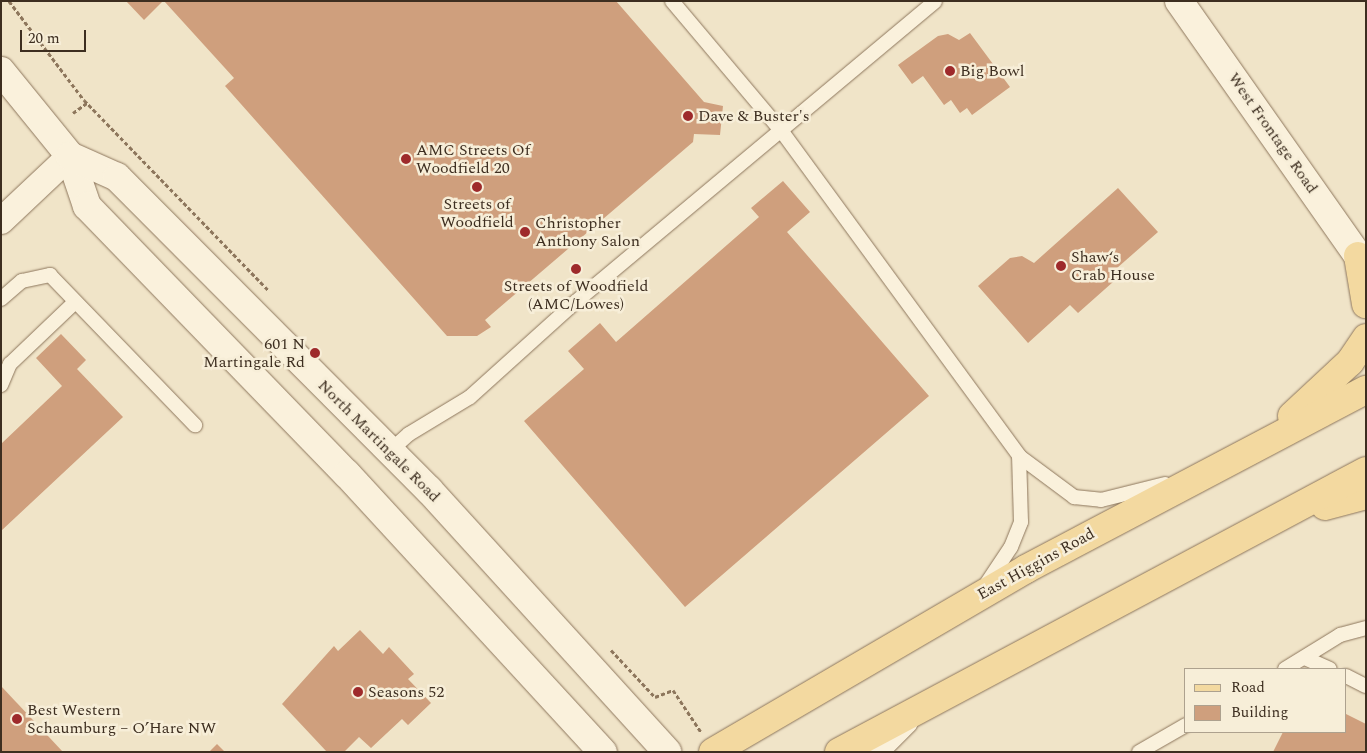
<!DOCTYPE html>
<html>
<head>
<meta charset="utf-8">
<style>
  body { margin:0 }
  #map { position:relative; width:1367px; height:753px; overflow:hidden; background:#f0e4c8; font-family:Spectral,serif }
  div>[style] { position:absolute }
  .building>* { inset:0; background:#cf9f7d }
  .path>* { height:3px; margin-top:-1.5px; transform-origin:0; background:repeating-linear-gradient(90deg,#8d765c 0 4px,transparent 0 6.5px) }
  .roads { filter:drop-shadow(0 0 1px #8d765c) drop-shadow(0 0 1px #8d765c) }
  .lane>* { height:14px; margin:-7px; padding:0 7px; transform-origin:7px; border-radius:7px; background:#faf1dc }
  .street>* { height:26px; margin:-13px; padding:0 13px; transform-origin:13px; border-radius:13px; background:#faf1dc }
  .secondary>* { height:28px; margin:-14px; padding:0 14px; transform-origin:14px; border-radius:14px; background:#faf1dc }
  .primary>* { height:28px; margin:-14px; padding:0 14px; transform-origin:14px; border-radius:14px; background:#f3d9a0 }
  .dots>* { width:14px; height:14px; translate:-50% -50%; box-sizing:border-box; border:2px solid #f7eed8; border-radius:50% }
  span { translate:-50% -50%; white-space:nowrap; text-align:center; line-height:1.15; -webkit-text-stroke:5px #f7eed8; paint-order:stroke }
  .poi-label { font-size:16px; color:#3d2e20 }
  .left { translate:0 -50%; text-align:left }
  .right { translate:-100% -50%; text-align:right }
  .street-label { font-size:16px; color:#3d2e20 }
  .frame { position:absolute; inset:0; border:2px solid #3d2e20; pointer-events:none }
  .legend { position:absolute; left:1184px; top:668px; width:162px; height:65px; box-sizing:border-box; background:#f7eed8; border:1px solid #ada18e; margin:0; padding:6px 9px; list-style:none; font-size:15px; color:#3d2e20 }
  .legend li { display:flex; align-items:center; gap:10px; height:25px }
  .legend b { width:25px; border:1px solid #ada18e }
  .scale { position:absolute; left:20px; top:30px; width:66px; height:22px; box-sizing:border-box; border:2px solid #3d2e20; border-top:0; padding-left:6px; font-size:15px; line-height:18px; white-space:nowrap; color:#3d2e20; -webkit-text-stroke:4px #f7eed8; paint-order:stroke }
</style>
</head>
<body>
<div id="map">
  <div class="building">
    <div style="clip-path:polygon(126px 1px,163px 1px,144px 20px)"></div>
    <div style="clip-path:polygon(164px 1px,616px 1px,704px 102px,723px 106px,720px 135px,694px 134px,693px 142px,485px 320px,491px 327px,477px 336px,447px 336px,225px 86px,234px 78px)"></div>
    <div style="clip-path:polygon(970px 33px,1010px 87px,972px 115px,967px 108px,960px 113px,951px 100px,944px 105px,923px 76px,912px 84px,898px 65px,938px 36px,948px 34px,959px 40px)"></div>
    <div style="clip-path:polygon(783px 181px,810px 212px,787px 232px,929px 396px,685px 607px,524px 421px,584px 369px,568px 351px,600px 323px,616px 342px,759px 217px,751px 208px)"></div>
    <div style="clip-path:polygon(1118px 188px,1158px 232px,1117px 268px,1122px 274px,1078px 313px,1070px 305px,1028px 343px,978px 286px,1010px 258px,1022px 256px,1034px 263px)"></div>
    <div style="clip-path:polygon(61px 334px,86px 360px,77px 369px,123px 417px,1px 531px,1px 444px,62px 386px,36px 358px)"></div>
    <div style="clip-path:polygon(360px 630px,383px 654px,389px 647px,414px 674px,408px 679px,431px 703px,408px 725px,402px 719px,371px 748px,359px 737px,344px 752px,327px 752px,282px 704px,334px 646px,338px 651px)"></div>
    <div style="clip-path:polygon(1px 686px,63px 752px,1px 752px)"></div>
    <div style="clip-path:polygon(1346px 714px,1366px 724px,1366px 752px,1273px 752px,1283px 732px,1346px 732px)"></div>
    <div style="clip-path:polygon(217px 744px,225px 752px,209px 752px)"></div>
  </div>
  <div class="path">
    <div style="left:9px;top:1px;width:124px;rotate:52.9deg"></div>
    <div style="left:84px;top:100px;width:266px;rotate:45.9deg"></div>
    <div style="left:73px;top:113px;width:17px;rotate:-36deg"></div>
    <div style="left:611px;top:650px;width:64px;rotate:46.9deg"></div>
    <div style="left:655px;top:697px;width:19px;rotate:-21deg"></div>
    <div style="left:673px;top:690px;width:50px;rotate:56.3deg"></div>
  </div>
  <div class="roads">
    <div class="lane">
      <div style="left:672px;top:1px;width:172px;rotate:49.9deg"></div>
      <div style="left:783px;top:133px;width:400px;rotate:53.8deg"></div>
      <div style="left:1019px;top:456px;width:69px;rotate:36.7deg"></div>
      <div style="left:1074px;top:497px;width:27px;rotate:6deg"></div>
      <div style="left:1101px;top:500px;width:66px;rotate:-14deg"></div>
      <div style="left:1px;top:299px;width:28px;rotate:-41deg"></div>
      <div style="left:22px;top:281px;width:29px;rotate:-12deg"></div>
      <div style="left:50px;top:275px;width:209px;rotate:46deg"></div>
      <div style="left:1px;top:385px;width:23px;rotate:-67deg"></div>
      <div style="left:10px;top:364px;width:90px;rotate:-43.6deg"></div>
      <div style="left:390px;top:451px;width:25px;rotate:-42deg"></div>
      <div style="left:409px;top:434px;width:71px;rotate:-31.2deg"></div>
      <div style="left:470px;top:397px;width:137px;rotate:-42deg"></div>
      <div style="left:572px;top:305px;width:473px;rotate:-39.9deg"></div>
      <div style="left:987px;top:583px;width:43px;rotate:-56.3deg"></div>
      <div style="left:1011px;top:547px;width:27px;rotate:-68deg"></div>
      <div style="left:1021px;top:522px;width:66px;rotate:-91.7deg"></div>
      <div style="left:1305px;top:658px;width:27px;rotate:24deg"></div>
      <div style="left:1285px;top:669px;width:65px;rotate:-31.7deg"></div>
      <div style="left:1340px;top:635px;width:27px;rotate:-15deg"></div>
      <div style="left:1346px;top:676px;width:22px;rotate:27deg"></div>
      <div style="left:1139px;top:752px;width:54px;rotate:-29.9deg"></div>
    </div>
    <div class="street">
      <div style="left:1px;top:221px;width:95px;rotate:-43.3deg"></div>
    </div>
    <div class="secondary">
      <div style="left:1179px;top:1px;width:325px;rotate:54.9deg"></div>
      <div style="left:1px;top:71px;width:109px;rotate:50.9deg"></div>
      <div style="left:70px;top:156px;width:53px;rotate:71.2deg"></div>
      <div style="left:87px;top:206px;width:373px;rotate:45.9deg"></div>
      <div style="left:347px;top:474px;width:378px;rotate:47.4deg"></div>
      <div style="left:70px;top:156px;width:51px;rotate:24.1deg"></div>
      <div style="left:117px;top:177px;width:442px;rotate:45.1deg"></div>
      <div style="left:429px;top:490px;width:354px;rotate:47.7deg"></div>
      <div style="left:873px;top:752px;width:44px;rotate:-45deg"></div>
    </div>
    <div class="primary">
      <div style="left:1358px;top:256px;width:49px;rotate:80.5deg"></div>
      <div style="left:1292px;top:416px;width:79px;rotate:-43deg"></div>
      <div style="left:1350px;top:362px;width:29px;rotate:-56deg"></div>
      <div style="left:1325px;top:506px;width:42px;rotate:-15deg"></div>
      <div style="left:713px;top:752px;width:363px;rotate:-30.3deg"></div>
      <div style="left:1026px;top:569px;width:384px;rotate:-27.8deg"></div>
      <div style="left:839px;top:752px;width:597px;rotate:-28.07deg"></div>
    </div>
  </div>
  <div class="dots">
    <div style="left:950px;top:71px;background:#9e2a2b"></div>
    <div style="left:688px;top:116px;background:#9e2a2b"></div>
    <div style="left:406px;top:159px;background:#9e2a2b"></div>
    <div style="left:477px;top:187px;background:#9e2a2b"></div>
    <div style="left:525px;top:232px;background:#9e2a2b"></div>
    <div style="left:1061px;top:266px;background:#9e2a2b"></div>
    <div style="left:576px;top:269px;background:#9e2a2b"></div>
    <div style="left:315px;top:353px;background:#9e2a2b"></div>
    <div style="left:358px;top:692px;background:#9e2a2b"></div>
    <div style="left:17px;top:719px;background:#9e2a2b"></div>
  </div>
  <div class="poi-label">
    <span class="left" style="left:960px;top:71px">Big Bowl</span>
    <span class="left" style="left:698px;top:116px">Dave &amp; Buster's</span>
    <span class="left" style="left:416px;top:159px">AMC Streets Of<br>Woodfield 20</span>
    <span style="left:477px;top:213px">Streets of<br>Woodfield</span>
    <span class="left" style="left:535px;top:232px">Christopher<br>Anthony Salon</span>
    <span class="left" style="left:1071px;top:266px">Shaw‘s<br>Crab House</span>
    <span style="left:576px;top:295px">Streets of Woodfield<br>(AMC/Lowes)</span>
    <span class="right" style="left:305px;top:353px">601 N<br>Martingale Rd</span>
    <span class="left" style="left:368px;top:692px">Seasons 52</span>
    <span class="left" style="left:27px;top:719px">Best Western<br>Schaumburg – O’Hare NW</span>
  </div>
  <div class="street-label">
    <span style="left:1273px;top:133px;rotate:55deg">West Frontage Road</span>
    <span style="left:379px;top:441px;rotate:45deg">North Martingale Road</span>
    <span style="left:1036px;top:564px;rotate:-29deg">East Higgins Road</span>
  </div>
  <div class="frame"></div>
  <ul class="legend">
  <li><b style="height:6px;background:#f3d9a0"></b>Road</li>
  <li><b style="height:14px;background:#cf9f7d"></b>Building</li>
  </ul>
  <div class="scale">20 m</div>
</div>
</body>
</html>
